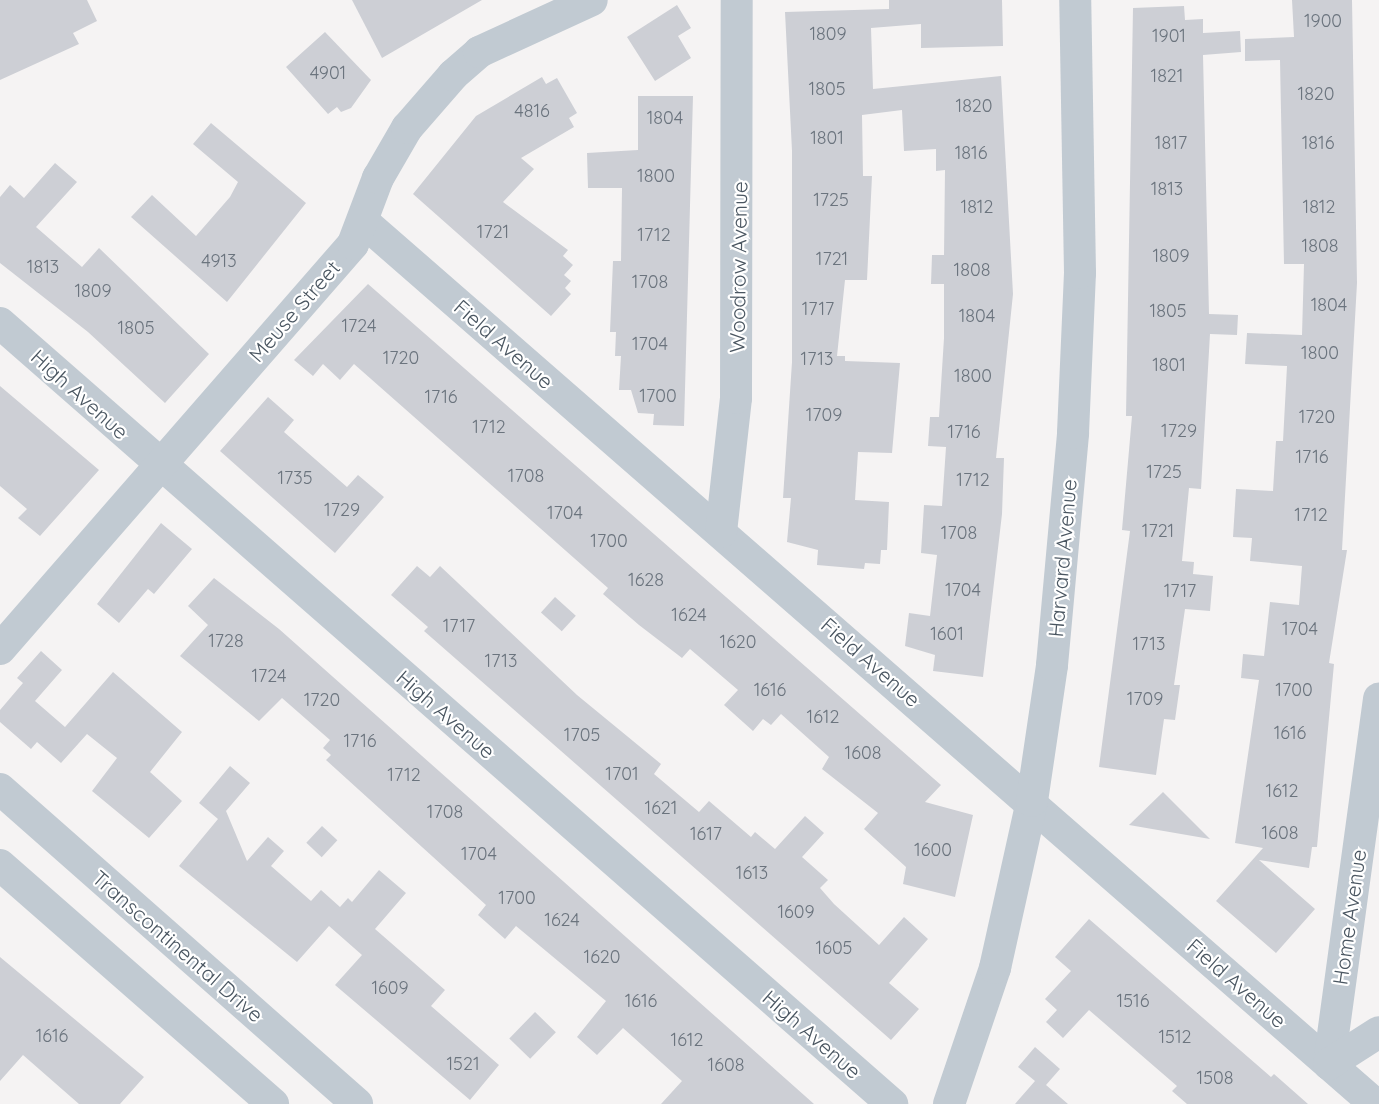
<!DOCTYPE html>
<html>
<head>
<meta charset="utf-8">
<style>
  body { margin:0 }
  #map { position:relative; width:1379px; height:1104px; overflow:hidden; background:#f5f3f3; font-family:Quicksand,sans-serif }
  div>[style] { position:absolute }
  .building>* { inset:0; background:#cdcfd5; transform-origin:0 0 }
  .minor>* { height:32px; margin:-16px; padding:0 16px; transform-origin:16px; border-radius:16px; background:#c1cad2 }
  span { translate:-50% -50%; white-space:nowrap; text-align:center; line-height:1.15; -webkit-text-stroke:4.5px #fff; paint-order:stroke }
  .number-label { font-size:18px; color:#6b747e }
  .number-label span { -webkit-text-stroke-width:0 }
  .street-label { font-size:21px; color:#4a5661 }
</style>
</head>
<body>
<div id="map">
  <div class="building">
    <div style="clip-path:polygon(0 0,87px 0,97px 21px,73px 33px,79px 44px,0 80px)"></div>
    <div style="clip-path:polygon(352px 0,482px 0,382px 58px)"></div>
    <div style="clip-path:polygon(889px 0,1002px 0,1003px 46px,921px 48px,921px 24px,871px 28px,873px 89px,1001px 76px,1013px 294px,996px 458px,1004px 458px,1002px 514px,983px 677px,933px 671px,935px 655px,905px 646px,909px 613px,930px 616px,937px 555px,921px 553px,924px 505px,942px 506px,946px 447px,928px 446px,930px 417px,939px 417px,944px 338px,944px 284px,931px 284px,932px 255px,944px 255px,945px 170px,936px 171px,936px 149px,904px 151px,902px 110px,862px 115px,863px 176px,872px 176px,867px 280px,845px 280px,837px 356px,845px 356px,845px 361px,900px 363px,892px 453px,858px 452px,855px 500px,889px 502px,887px 550px,881px 550px,880px 564px,865px 563px,864px 569px,817px 565px,818px 550px,787px 542px,791px 498px,783px 498px,792px 362px,792px 151px,785px 12px,889px 9px)"></div>
    <div style="clip-path:polygon(1292px 0,1352px 0,1357px 283px,1342px 550px,1347px 550px,1329px 663px,1334px 664px,1317px 847px,1312px 847px,1309px 868px,1259px 860px,1315px 909px,1276px 953px,1216px 901px,1263px 848px,1235px 843px,1259px 680px,1241px 678px,1243px 654px,1264px 656px,1270px 602px,1299px 605px,1302px 566px,1250px 561px,1252px 538px,1233px 537px,1236px 489px,1273px 491px,1276px 441px,1283px 441px,1287px 366px,1245px 364px,1247px 333px,1302px 335px,1304px 264px,1284px 264px,1280px 60px,1245px 61px,1245px 39px,1294px 37px)"></div>
    <div style="clip-path:polygon(677px 5px,691px 28px,678px 36px,691px 58px,655px 81px,627px 37px)"></div>
    <div style="clip-path:polygon(1184px 6px,1185px 20px,1203px 19px,1203px 33px,1240px 31px,1241px 52px,1203px 55px,1209px 314px,1238px 315px,1237px 335px,1210px 334px,1201px 489px,1189px 488px,1182px 561px,1194px 562px,1193px 574px,1213px 576px,1210px 611px,1185px 609px,1174px 685px,1180px 685px,1175px 720px,1164px 719px,1156px 775px,1099px 767px,1130px 531px,1122px 530px,1132px 416px,1126px 416px,1133px 8px)"></div>
    <div style="clip-path:polygon(325px 32px,371px 80px,351px 108px,341px 112px,337px 107px,328px 114px,286px 67px)"></div>
    <div style="clip-path:polygon(542px 77px,546px 84px,557px 78px,577px 113px,569px 118px,574px 127px,521px 158px,534px 169px,503px 202px,568px 250px,563px 256px,573px 265px,564px 275px,571px 281px,565px 288px,571px 294px,551px 316px,413px 194px,476px 116px)"></div>
    <div style="clip-path:polygon(638px 96px,693px 96px,684px 426px,653px 425px,654px 414px,638px 413px,631px 390px,619px 390px,621px 356px,615px 356px,616px 332px,610px 332px,613px 261px,621px 261px,622px 188px,588px 188px,587px 153px,638px 150px)"></div>
    <div style="clip-path:polygon(211px 123px,306px 203px,227px 302px,131px 217px,152px 195px,196px 236px,230px 197px,238px 182px,193px 144px)"></div>
    <div style="clip-path:polygon(55px 163px,77px 182px,36px 227px,82px 267px,99px 248px,209px 354px,165px 403px,88px 332px,0 263px,0 197px,10px 185px,24px 198px)"></div>
    <div style="clip-path:polygon(368px 284px,941px 785px,925px 802px,973px 815px,955px 897px,903px 884px,906px 867px,864px 829px,878px 813px,822px 769px,829px 757px,781px 714px,771px 725px,763px 719px,753px 731px,724px 705px,738px 690px,690px 649px,682px 658px,639px 625px,603px 594px,608px 588px,354px 364px,340px 380px,323px 364px,313px 376px,294px 360px)"></div>
    <div style="clip-path:polygon(0 386px,99px 470px,40px 536px,18px 518px,27px 509px,0 486px)"></div>
    <div style="clip-path:polygon(268px 397px,294px 420px,284px 432px,347px 487px,358px 475px,384px 497px,335px 553px,220px 451px)"></div>
    <div style="clip-path:polygon(161px 523px,192px 549px,154px 594px,148px 589px,119px 623px,97px 604px)"></div>
    <div style="clip-path:polygon(417px 566px,430px 577px,440px 566px,577px 695px,661px 764px,654px 774px,699px 812px,709px 801px,751px 837px,755px 832px,775px 849px,805px 816px,824px 833px,802px 857px,828px 880px,820px 888px,834px 904px,879px 945px,904px 917px,928px 939px,889px 983px,919px 1009px,891px 1040px,424px 631px,428px 627px,391px 595px)"></div>
    <div style="clip-path:polygon(214px 578px,279px 629px,814px 1104px,661px 1104px,682px 1081px,623px 1028px,597px 1055px,577px 1037px,606px 1001px,516px 926px,505px 939px,478px 915px,486px 905px,326px 760px,331px 755px,323px 748px,330px 740px,282px 698px,259px 721px,180px 656px,208px 625px,188px 606px)"></div>
    <div style="left:555px;top:597px;width:28px;height:21px;rotate:42deg"></div>
    <div style="clip-path:polygon(41px 651px,62px 670px,35px 701px,65px 727px,113px 672px,182px 732px,150px 772px,182px 801px,149px 838px,92px 791px,117px 758px,87px 734px,61px 763px,37px 742px,31px 749px,0 722px,0 710px,23px 683px,17px 678px)"></div>
    <div style="clip-path:polygon(230px 766px,250px 783px,226px 811px,247px 861px,268px 837px,284px 851px,271px 866px,311px 901px,321px 890px,340px 907px,348px 898px,352px 902px,379px 870px,406px 893px,375px 929px,445px 990px,431px 1006px,499px 1065px,470px 1100px,335px 985px,362px 955px,329px 926px,297px 962px,179px 866px,218px 819px,199px 803px)"></div>
    <div style="clip-path:polygon(1163px 792px,1210px 839px,1129px 825px)"></div>
    <div style="left:322px;top:826px;width:21px;height:23px;rotate:43deg"></div>
    <div style="clip-path:polygon(1089px 919px,1271px 1077px,1274px 1074px,1308px 1104px,1187px 1104px,1172px 1091px,1177px 1086px,1089px 1010px,1063px 1038px,1046px 1022px,1057px 1010px,1045px 999px,1071px 971px,1055px 957px)"></div>
    <div style="clip-path:polygon(0 957px,144px 1077px,120px 1104px,79px 1104px,23px 1055px,0 1081px)"></div>
    <div style="left:535px;top:1012px;width:29px;height:37px;rotate:44deg"></div>
    <div style="clip-path:polygon(1035px 1047px,1060px 1069px,1046px 1085px,1068px 1104px,1015px 1104px,1035px 1081px,1018px 1067px)"></div>
  </div>
  <div class="minor">
    <div style="left:365px;top:223px;width:1340px;rotate:41.1deg"></div>
    <div style="left:0;top:323px;width:1186px;rotate:41.2deg"></div>
    <div style="left:721px;top:532px;width:135px;rotate:-83.6deg"></div>
    <div style="left:736px;top:398px;width:398px;rotate:-89.9deg"></div>
    <div style="left:0;top:649px;width:537px;rotate:-48.92deg"></div>
    <div style="left:353px;top:244px;width:71px;rotate:-69.3deg"></div>
    <div style="left:378px;top:178px;width:58px;rotate:-59.9deg"></div>
    <div style="left:407px;top:128px;width:70px;rotate:-49deg"></div>
    <div style="left:453px;top:75px;width:35px;rotate:-41deg"></div>
    <div style="left:479px;top:52px;width:124px;rotate:-24.7deg"></div>
    <div style="left:0;top:789px;width:476px;rotate:41.4deg"></div>
    <div style="left:0;top:865px;width:363px;rotate:41.2deg"></div>
    <div style="left:1329px;top:1064px;width:369px;rotate:-82.2deg"></div>
    <div style="left:1329px;top:1064px;width:59px;rotate:-32.6deg"></div>
    <div style="left:949px;top:1104px;width:144px;rotate:-71.3deg"></div>
    <div style="left:995px;top:968px;width:171px;rotate:-77.5deg"></div>
    <div style="left:1032px;top:801px;width:137px;rotate:-81.6deg"></div>
    <div style="left:1052px;top:665px;width:233px;rotate:-84.8deg"></div>
    <div style="left:1073px;top:433px;width:160px;rotate:-87.5deg"></div>
    <div style="left:1080px;top:273px;width:273px;rotate:-91deg"></div>
  </div>
  <div class="number-label">
    <span style="left:1323px;top:21px">1900</span>
    <span style="left:828px;top:34px">1809</span>
    <span style="left:1169px;top:36px">1901</span>
    <span style="left:328px;top:73px">4901</span>
    <span style="left:1167px;top:76px">1821</span>
    <span style="left:827px;top:89px">1805</span>
    <span style="left:1316px;top:94px">1820</span>
    <span style="left:974px;top:106px">1820</span>
    <span style="left:532px;top:111px">4816</span>
    <span style="left:665px;top:118px">1804</span>
    <span style="left:827px;top:138px">1801</span>
    <span style="left:1171px;top:143px">1817</span>
    <span style="left:1318px;top:143px">1816</span>
    <span style="left:971px;top:153px">1816</span>
    <span style="left:656px;top:176px">1800</span>
    <span style="left:1167px;top:189px">1813</span>
    <span style="left:831px;top:200px">1725</span>
    <span style="left:977px;top:207px">1812</span>
    <span style="left:1319px;top:207px">1812</span>
    <span style="left:493px;top:232px">1721</span>
    <span style="left:654px;top:235px">1712</span>
    <span style="left:1320px;top:246px">1808</span>
    <span style="left:1171px;top:256px">1809</span>
    <span style="left:832px;top:259px">1721</span>
    <span style="left:219px;top:261px">4913</span>
    <span style="left:43px;top:267px">1813</span>
    <span style="left:972px;top:270px">1808</span>
    <span style="left:650px;top:282px">1708</span>
    <span style="left:93px;top:291px">1809</span>
    <span style="left:1329px;top:305px">1804</span>
    <span style="left:818px;top:309px">1717</span>
    <span style="left:1168px;top:311px">1805</span>
    <span style="left:977px;top:316px">1804</span>
    <span style="left:359px;top:326px">1724</span>
    <span style="left:136px;top:328px">1805</span>
    <span style="left:650px;top:344px">1704</span>
    <span style="left:1320px;top:353px">1800</span>
    <span style="left:401px;top:358px">1720</span>
    <span style="left:817px;top:359px">1713</span>
    <span style="left:1169px;top:365px">1801</span>
    <span style="left:973px;top:376px">1800</span>
    <span style="left:658px;top:396px">1700</span>
    <span style="left:441px;top:397px">1716</span>
    <span style="left:824px;top:415px">1709</span>
    <span style="left:1317px;top:417px">1720</span>
    <span style="left:489px;top:427px">1712</span>
    <span style="left:1179px;top:431px">1729</span>
    <span style="left:964px;top:432px">1716</span>
    <span style="left:1312px;top:457px">1716</span>
    <span style="left:1164px;top:472px">1725</span>
    <span style="left:526px;top:476px">1708</span>
    <span style="left:295px;top:478px">1735</span>
    <span style="left:973px;top:480px">1712</span>
    <span style="left:342px;top:510px">1729</span>
    <span style="left:565px;top:513px">1704</span>
    <span style="left:1311px;top:515px">1712</span>
    <span style="left:1158px;top:531px">1721</span>
    <span style="left:959px;top:533px">1708</span>
    <span style="left:609px;top:541px">1700</span>
    <span style="left:646px;top:580px">1628</span>
    <span style="left:963px;top:590px">1704</span>
    <span style="left:1180px;top:591px">1717</span>
    <span style="left:689px;top:615px">1624</span>
    <span style="left:459px;top:626px">1717</span>
    <span style="left:1300px;top:629px">1704</span>
    <span style="left:947px;top:634px">1601</span>
    <span style="left:226px;top:641px">1728</span>
    <span style="left:738px;top:642px">1620</span>
    <span style="left:1149px;top:644px">1713</span>
    <span style="left:501px;top:661px">1713</span>
    <span style="left:269px;top:676px">1724</span>
    <span style="left:770px;top:690px">1616</span>
    <span style="left:1294px;top:690px">1700</span>
    <span style="left:1145px;top:699px">1709</span>
    <span style="left:322px;top:700px">1720</span>
    <span style="left:823px;top:717px">1612</span>
    <span style="left:1290px;top:733px">1616</span>
    <span style="left:582px;top:735px">1705</span>
    <span style="left:360px;top:741px">1716</span>
    <span style="left:863px;top:753px">1608</span>
    <span style="left:622px;top:774px">1701</span>
    <span style="left:404px;top:775px">1712</span>
    <span style="left:1282px;top:791px">1612</span>
    <span style="left:661px;top:808px">1621</span>
    <span style="left:445px;top:812px">1708</span>
    <span style="left:1280px;top:833px">1608</span>
    <span style="left:706px;top:834px">1617</span>
    <span style="left:933px;top:850px">1600</span>
    <span style="left:479px;top:854px">1704</span>
    <span style="left:752px;top:873px">1613</span>
    <span style="left:517px;top:898px">1700</span>
    <span style="left:796px;top:912px">1609</span>
    <span style="left:562px;top:920px">1624</span>
    <span style="left:834px;top:948px">1605</span>
    <span style="left:602px;top:957px">1620</span>
    <span style="left:390px;top:988px">1609</span>
    <span style="left:641px;top:1001px">1616</span>
    <span style="left:1133px;top:1001px">1516</span>
    <span style="left:52px;top:1036px">1616</span>
    <span style="left:1175px;top:1037px">1512</span>
    <span style="left:687px;top:1040px">1612</span>
    <span style="left:463px;top:1064px">1521</span>
    <span style="left:726px;top:1065px">1608</span>
    <span style="left:1215px;top:1078px">1508</span>
  </div>
  <div class="street-label">
    <span style="left:738px;top:267px;rotate:-89deg">Woodrow Avenue</span>
    <span style="left:294px;top:311px;rotate:-49deg">Meuse Street</span>
    <span style="left:504px;top:344px;rotate:41deg">Field Avenue</span>
    <span style="left:80px;top:394px;rotate:42deg">High Avenue</span>
    <span style="left:1062px;top:558px;rotate:-85deg">Harvard Avenue</span>
    <span style="left:871px;top:662px;rotate:41deg">Field Avenue</span>
    <span style="left:446px;top:714px;rotate:41deg">High Avenue</span>
    <span style="left:1349px;top:917px;rotate:-82deg">Home Avenue</span>
    <span style="left:178px;top:946px;rotate:41deg">Transcontinental Drive</span>
    <span style="left:1237px;top:983px;rotate:41deg">Field Avenue</span>
    <span style="left:812px;top:1034px;rotate:41deg">High Avenue</span>
  </div>
</div>
</body>
</html>
